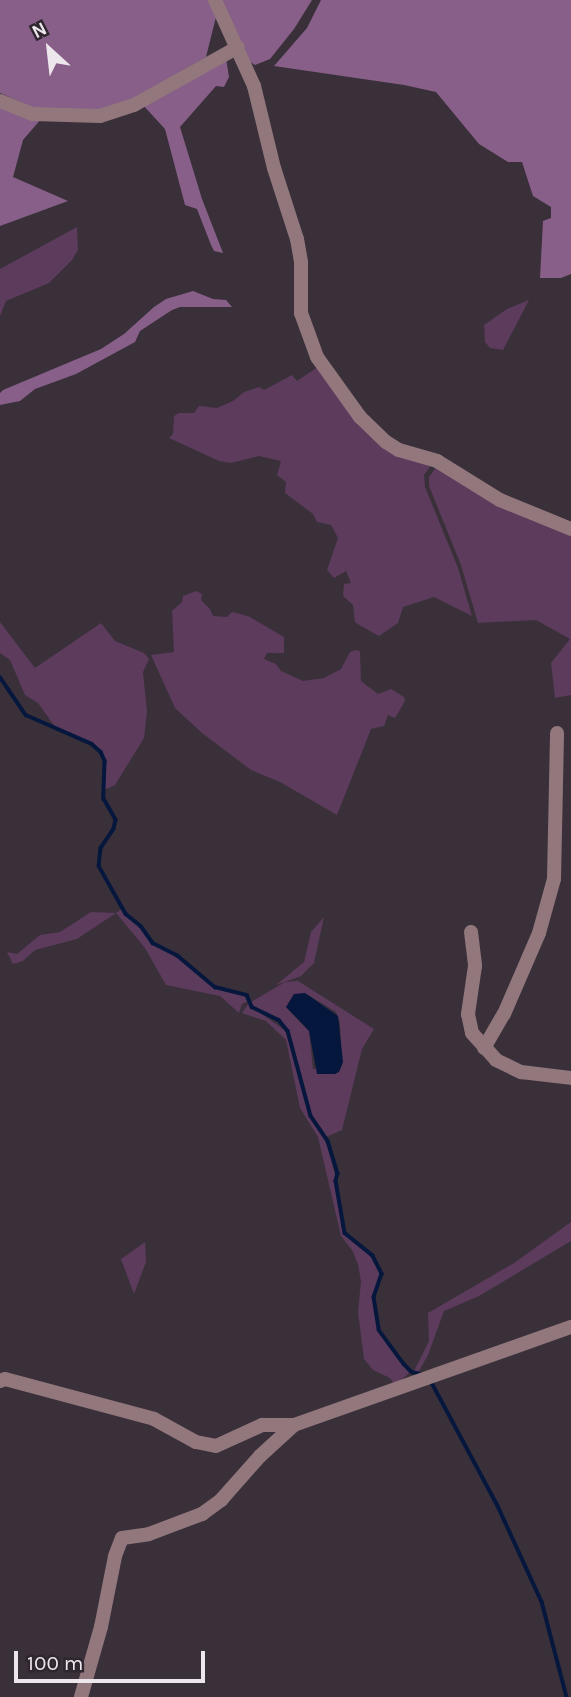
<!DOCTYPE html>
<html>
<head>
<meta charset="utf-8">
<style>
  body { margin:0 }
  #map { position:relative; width:571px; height:1697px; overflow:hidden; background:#3a303a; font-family:Karla,sans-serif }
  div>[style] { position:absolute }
  .green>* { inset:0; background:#5c3b5c }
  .forest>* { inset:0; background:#875f88 }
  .water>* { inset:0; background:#06173e }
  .stream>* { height:3.5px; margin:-1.75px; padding:0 1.75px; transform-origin:1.75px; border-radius:1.75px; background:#06173e }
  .minor>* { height:14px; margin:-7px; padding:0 7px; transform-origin:7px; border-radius:7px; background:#92777d }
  span { translate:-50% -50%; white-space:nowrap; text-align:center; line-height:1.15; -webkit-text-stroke:5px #302630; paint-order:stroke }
  .north { position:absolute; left:14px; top:14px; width:70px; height:70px; -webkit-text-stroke:5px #302630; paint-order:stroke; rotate:333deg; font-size:19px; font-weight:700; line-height:28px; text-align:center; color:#ede6ec }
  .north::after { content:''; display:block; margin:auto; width:24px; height:32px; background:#ede6ec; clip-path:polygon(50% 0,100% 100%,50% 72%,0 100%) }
  .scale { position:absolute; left:14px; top:1651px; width:191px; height:32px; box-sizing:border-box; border:4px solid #ede6ec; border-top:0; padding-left:9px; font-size:21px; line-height:24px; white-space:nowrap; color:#ede6ec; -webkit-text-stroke:5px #302630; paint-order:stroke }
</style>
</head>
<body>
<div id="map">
  <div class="green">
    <div style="clip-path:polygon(77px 227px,78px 250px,72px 260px,49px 283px,6px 301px,0 316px,0 269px)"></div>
    <div style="clip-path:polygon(529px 300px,503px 350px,490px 348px,485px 342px,484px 325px,507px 309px)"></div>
    <div style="clip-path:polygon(319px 366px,356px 418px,432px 464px,424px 475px,425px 487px,458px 568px,472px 616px,434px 597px,403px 607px,398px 623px,379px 636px,361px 626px,355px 622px,353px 605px,343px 596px,344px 584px,351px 583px,346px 571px,334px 578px,327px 570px,338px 538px,331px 525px,317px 522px,313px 514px,285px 493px,286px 482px,277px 475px,281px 461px,259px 456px,231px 463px,219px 461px,169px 438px,173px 434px,174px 416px,179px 413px,194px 413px,199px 406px,217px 408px,233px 401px,244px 392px,259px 387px,264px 390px,292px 375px,297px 381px)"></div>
    <div style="clip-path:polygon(437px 466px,571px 533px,571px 695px,555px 698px,551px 663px,570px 639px,536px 620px,478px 623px,461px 565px,429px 486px,429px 477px)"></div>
    <div style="clip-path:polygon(196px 591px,202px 594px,201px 600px,210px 609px,213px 616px,227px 617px,232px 612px,248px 616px,284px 637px,284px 653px,267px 653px,264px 659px,276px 664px,281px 671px,303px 681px,324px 678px,341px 669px,350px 652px,356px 650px,360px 651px,361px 681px,378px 694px,391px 689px,404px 697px,405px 701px,395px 718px,388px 715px,384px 726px,371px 729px,337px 815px,280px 782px,251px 770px,202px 733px,175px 708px,151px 655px,174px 652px,172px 611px,182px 602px,183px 596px)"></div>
    <div style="clip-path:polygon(0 622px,35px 668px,101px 623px,115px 641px,144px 653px,149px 659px,143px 672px,147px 712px,144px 738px,115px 785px,104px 790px,106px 761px,101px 751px,93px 743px,58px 731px,38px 703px,25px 695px,10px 660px,0 653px)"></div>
    <div style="clip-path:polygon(122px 909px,153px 943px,176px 956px,215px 987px,247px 995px,249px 1001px,242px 1004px,239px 1013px,220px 996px,166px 985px,145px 948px,116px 913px,77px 939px,35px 950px,23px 961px,13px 964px,7px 952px,17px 954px,40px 935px,60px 932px,91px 912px,116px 913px)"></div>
    <div style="clip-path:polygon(324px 917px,314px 963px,301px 976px,276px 985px,304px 962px,311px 932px)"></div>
    <div style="clip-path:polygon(evenodd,298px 981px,374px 1029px,362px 1049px,342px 1130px,326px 1137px,312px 1116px,289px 1030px,279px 1019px,253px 1006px,251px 1002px,285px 982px,298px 981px,305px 993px,336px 1012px,340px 1023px,342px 1066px,313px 1069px,309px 1031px,286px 1007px,305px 993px)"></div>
    <div style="clip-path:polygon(248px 1004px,287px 1032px,310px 1117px,326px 1141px,335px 1174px,342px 1229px,371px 1257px,379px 1271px,380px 1282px,372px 1296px,378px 1330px,409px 1373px,395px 1386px,390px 1378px,373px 1370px,364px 1359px,358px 1312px,361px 1281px,358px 1264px,352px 1250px,341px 1236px,318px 1137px,300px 1108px,286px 1040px,266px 1021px,242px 1013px)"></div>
    <div style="clip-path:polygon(571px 1222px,571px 1241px,479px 1296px,444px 1311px,428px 1355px,419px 1371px,414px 1371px,429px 1341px,428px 1313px,514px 1263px)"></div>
    <div style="clip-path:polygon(145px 1242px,146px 1262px,134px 1294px,121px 1259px)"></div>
  </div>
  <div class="forest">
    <div style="clip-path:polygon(0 0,212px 0,216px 17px,206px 57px,136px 97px,104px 109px,73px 111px,34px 108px,0 93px)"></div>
    <div style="clip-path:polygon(222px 0,312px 0,294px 29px,270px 59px,255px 65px,249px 61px)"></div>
    <div style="clip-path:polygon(321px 0,571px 0,571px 274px,561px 278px,540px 278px,543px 221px,551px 218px,551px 207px,533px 196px,522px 162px,508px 162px,479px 144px,436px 92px,404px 85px,274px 66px,307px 28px)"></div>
    <div style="clip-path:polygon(226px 58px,229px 77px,224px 87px,216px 86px,180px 127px,202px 199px,223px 253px,214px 251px,211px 245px,197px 209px,185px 205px,165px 129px,142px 104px)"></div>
    <div style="clip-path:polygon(0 105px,41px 119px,23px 140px,13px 177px,68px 201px,0 226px)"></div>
    <div style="clip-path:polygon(193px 291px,213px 299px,226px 300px,232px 307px,180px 307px,172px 310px,140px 331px,135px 342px,76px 374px,35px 389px,20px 401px,0 405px,0 393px,3px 390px,101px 349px,124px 334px,154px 307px,166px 299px)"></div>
  </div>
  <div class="water">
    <div style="clip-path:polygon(305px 993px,338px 1016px,343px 1062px,339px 1072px,335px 1074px,317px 1074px,309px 1031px,286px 1007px,294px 994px)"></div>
  </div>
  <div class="stream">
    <div style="left:0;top:677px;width:46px;rotate:55.6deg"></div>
    <div style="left:26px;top:715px;width:72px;rotate:23.7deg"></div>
    <div style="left:92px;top:744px;width:12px;rotate:42deg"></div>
    <div style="left:101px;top:752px;width:10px;rotate:66deg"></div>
    <div style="left:105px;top:761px;width:38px;rotate:92deg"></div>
    <div style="left:104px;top:799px;width:24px;rotate:60deg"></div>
    <div style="left:116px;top:820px;width:9px;rotate:103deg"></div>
    <div style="left:114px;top:829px;width:23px;rotate:124deg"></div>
    <div style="left:101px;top:848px;width:18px;rotate:96deg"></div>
    <div style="left:99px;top:866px;width:55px;rotate:60.6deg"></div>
    <div style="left:126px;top:914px;width:19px;rotate:39deg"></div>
    <div style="left:141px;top:926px;width:21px;rotate:55deg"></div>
    <div style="left:153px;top:943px;width:27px;rotate:27deg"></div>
    <div style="left:177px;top:955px;width:50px;rotate:40.1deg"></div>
    <div style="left:215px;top:987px;width:33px;rotate:14deg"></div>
    <div style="left:247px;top:995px;width:13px;rotate:67deg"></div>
    <div style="left:252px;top:1007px;width:30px;rotate:26deg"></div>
    <div style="left:279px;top:1020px;width:14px;rotate:51deg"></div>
    <div style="left:288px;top:1031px;width:88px;rotate:74.9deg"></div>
    <div style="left:311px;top:1116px;width:30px;rotate:56deg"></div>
    <div style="left:328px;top:1141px;width:34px;rotate:73deg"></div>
    <div style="left:338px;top:1173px;width:8px;rotate:104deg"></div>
    <div style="left:336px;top:1181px;width:53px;rotate:80.2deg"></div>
    <div style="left:345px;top:1233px;width:36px;rotate:39deg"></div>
    <div style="left:373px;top:1256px;width:20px;rotate:63deg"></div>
    <div style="left:382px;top:1274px;width:24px;rotate:109deg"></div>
    <div style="left:374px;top:1297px;width:33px;rotate:81deg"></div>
    <div style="left:379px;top:1330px;width:42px;rotate:53.7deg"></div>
    <div style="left:404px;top:1364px;width:11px;rotate:45deg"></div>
    <div style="left:412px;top:1372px;width:9px;rotate:13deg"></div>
    <div style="left:431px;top:1381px;width:142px;rotate:61.8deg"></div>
    <div style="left:498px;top:1506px;width:106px;rotate:65.4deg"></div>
    <div style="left:542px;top:1602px;width:98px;rotate:75.3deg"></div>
  </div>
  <div class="minor">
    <div style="left:215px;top:0;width:94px;rotate:65.6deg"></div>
    <div style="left:254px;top:86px;width:84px;rotate:76.3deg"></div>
    <div style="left:274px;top:168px;width:75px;rotate:72.1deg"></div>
    <div style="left:297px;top:239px;width:23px;rotate:80deg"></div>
    <div style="left:301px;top:262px;width:51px;rotate:90deg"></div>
    <div style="left:301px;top:313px;width:47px;rotate:70deg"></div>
    <div style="left:317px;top:357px;width:74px;rotate:54.4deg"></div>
    <div style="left:360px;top:417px;width:36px;rotate:44deg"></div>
    <div style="left:386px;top:442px;width:15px;rotate:32deg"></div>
    <div style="left:399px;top:450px;width:40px;rotate:16deg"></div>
    <div style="left:437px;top:461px;width:74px;rotate:31.8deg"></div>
    <div style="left:500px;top:500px;width:77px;rotate:22.2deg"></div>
    <div style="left:0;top:101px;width:35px;rotate:22deg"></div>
    <div style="left:33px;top:114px;width:67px;rotate:1.7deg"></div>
    <div style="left:100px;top:116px;width:36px;rotate:-18deg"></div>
    <div style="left:134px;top:105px;width:119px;rotate:-29.1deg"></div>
    <div style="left:471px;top:932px;width:34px;rotate:83deg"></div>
    <div style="left:475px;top:966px;width:49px;rotate:98.3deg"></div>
    <div style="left:468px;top:1014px;width:19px;rotate:78deg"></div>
    <div style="left:472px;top:1033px;width:36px;rotate:48deg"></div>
    <div style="left:496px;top:1060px;width:28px;rotate:26deg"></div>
    <div style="left:521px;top:1072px;width:50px;rotate:6.8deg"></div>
    <div style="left:484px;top:1048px;width:39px;rotate:-60deg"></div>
    <div style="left:504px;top:1014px;width:88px;rotate:-66.6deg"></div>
    <div style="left:539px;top:933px;width:56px;rotate:-74.5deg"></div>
    <div style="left:554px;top:879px;width:146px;rotate:-88.8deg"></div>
    <div style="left:0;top:1381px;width:5px;rotate:-22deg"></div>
    <div style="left:5px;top:1379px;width:154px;rotate:15deg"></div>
    <div style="left:154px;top:1419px;width:48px;rotate:28.7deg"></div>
    <div style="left:196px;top:1442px;width:20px;rotate:11deg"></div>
    <div style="left:216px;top:1446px;width:51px;rotate:-24.5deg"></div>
    <div style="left:262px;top:1425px;width:32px"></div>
    <div style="left:81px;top:1697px;width:73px;rotate:-74.1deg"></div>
    <div style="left:101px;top:1627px;width:72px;rotate:-78.8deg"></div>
    <div style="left:115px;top:1556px;width:19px;rotate:-69deg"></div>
    <div style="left:122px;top:1538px;width:27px;rotate:-8deg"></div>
    <div style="left:149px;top:1534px;width:57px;rotate:-20.7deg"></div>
    <div style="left:202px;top:1514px;width:24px;rotate:-36deg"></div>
    <div style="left:221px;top:1500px;width:59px;rotate:-48.4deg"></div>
    <div style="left:260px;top:1456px;width:46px;rotate:-42.4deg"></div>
    <div style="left:294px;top:1425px;width:294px;rotate:-19.5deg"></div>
  </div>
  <div class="north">N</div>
  <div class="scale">100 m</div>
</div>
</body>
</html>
